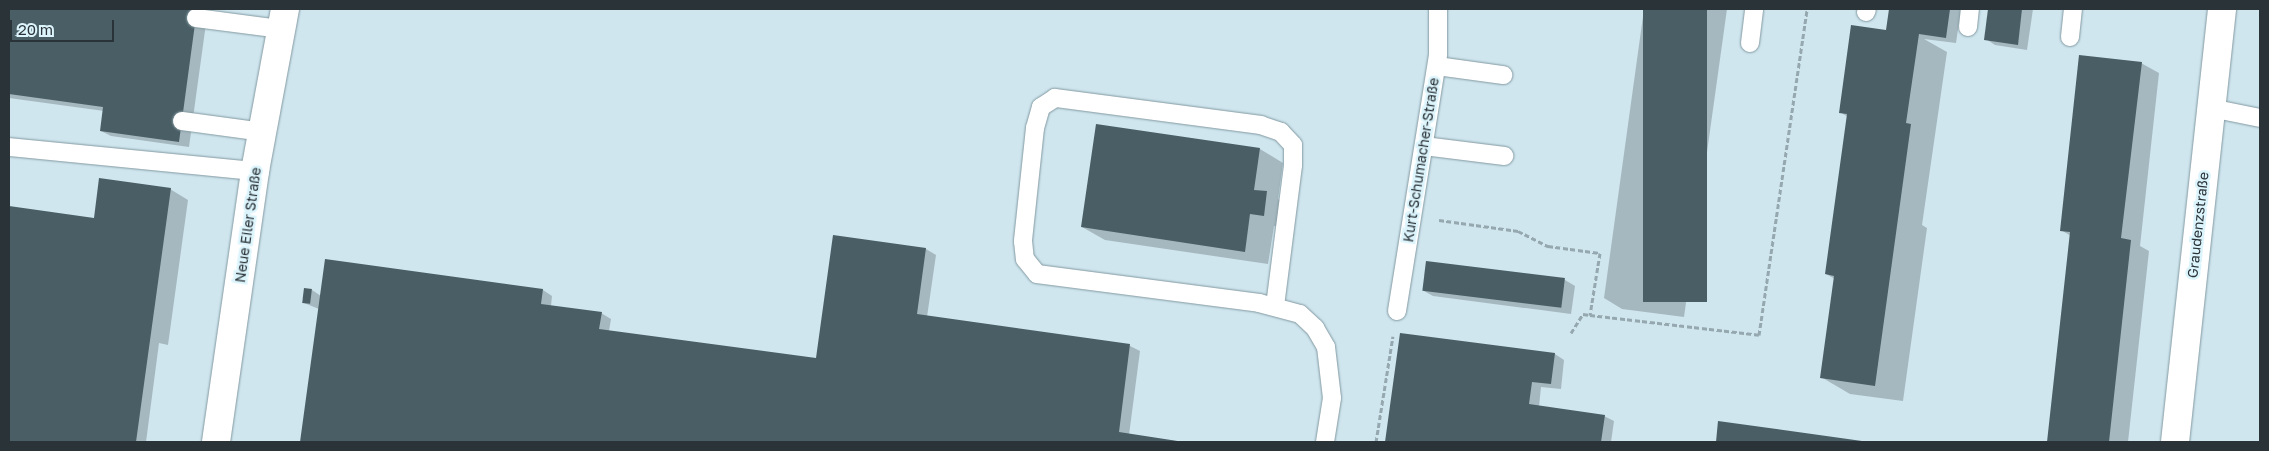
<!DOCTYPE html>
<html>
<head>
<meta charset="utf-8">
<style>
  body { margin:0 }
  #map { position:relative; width:2269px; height:451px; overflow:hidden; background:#cfe6ef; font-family:"Golos Text",sans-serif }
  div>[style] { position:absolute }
  .shadow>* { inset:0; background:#0003 }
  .building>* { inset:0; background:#4a5e65; transform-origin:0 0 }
  .path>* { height:3px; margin-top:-1.5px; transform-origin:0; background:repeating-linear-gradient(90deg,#96a8af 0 5px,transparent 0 7.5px) }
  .roads { filter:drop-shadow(0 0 1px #8399a1) drop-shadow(0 0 1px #8399a1) }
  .service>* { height:18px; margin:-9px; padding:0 9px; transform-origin:9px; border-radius:9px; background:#fff }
  .minor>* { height:28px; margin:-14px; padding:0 14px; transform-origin:14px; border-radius:14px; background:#fff }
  span { translate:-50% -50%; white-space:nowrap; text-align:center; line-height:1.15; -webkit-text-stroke:5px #dcf4fc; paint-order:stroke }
  .street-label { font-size:14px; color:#2a3337 }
  .frame { position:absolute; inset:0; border:10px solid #2a3337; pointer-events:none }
  .scale { position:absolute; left:10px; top:20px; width:104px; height:22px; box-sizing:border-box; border:2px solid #2a3337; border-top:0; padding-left:6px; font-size:15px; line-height:18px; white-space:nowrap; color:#2a3337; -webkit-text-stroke:4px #dcf4fc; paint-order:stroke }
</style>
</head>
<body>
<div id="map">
  <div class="shadow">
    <div style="clip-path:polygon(9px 9px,208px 9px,189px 147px,111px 136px,101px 131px,104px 111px,9px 98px)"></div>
    <div style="clip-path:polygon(1644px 9px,1727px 9px,1684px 317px,1622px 309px,1604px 298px)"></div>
    <div style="clip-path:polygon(1890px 9px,1961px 9px,1956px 43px,1924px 39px,1947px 52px,1922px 225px,1927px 228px,1903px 401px,1850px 394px,1821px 377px,1835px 279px,1826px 274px,1848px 117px,1840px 112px,1887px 31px)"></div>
    <div style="clip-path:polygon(1990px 9px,2033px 9px,2027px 50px,1995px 45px,1986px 39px)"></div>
    <div style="clip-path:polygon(2141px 63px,2159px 73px,2140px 246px,2149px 251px,2128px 442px,2048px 442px,2071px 236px,2061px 230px)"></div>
    <div style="clip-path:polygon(1260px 149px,1283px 163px,1278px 199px,1290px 206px,1287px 228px,1274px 226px,1268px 264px,1105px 240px,1082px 227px)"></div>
    <div style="clip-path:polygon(170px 189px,188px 200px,168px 345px,159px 343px,146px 442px,9px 442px,9px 207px,93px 219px)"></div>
    <div style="clip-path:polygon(834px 237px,926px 249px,936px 255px,927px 317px,1130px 346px,1140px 351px,1129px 435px,1183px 442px,301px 442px,319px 309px,304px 303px,312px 290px,321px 296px,543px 290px,552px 296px,551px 306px,601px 313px,611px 319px,609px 331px,817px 360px)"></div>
    <div style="clip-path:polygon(1427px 263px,1565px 280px,1575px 286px,1571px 314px,1433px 296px,1424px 291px)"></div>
    <div style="clip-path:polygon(1401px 334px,1555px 354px,1564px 360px,1561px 389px,1541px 387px,1539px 407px,1604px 416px,1614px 421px,1611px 442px,1386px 442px)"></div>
    <div style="clip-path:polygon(1719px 423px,1770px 430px,1862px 442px,1717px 442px)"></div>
  </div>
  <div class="building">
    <div style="clip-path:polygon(9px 9px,197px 9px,179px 142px,100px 131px,103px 107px,9px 94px)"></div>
    <div style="left:1643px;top:9px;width:64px;height:293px"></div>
    <div style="clip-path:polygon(1889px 9px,1950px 9px,1946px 38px,1919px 34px,1906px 123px,1911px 124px,1875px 386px,1820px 378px,1834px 276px,1825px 274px,1847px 114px,1839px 113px,1851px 25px,1886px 30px)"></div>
    <div style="clip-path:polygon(1988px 9px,2022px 9px,2018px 45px,1984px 40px)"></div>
    <div style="clip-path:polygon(2079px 55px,2142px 62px,2121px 238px,2131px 240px,2109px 442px,2047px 442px,2070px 232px,2060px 231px)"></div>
    <div style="clip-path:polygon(1096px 124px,1260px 148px,1254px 190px,1267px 191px,1264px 216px,1250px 214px,1245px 252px,1081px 227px)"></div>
    <div style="clip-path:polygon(99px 178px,171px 188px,136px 442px,9px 442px,9px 206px,94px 218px)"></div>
    <div style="clip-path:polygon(833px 235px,926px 248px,917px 314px,1130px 344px,1119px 432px,1184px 442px,300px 442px,325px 259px,543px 289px,541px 304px,602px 312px,599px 329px,816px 358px)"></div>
    <div style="left:1426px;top:261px;width:140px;height:30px;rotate:7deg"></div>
    <div style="left:304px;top:288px;width:8px;height:15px;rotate:7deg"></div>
    <div style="clip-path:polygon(1400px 333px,1555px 353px,1551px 384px,1532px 382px,1529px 404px,1605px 415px,1601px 442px,1385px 442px)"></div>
    <div style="clip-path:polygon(1718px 421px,1862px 441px,1862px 442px,1716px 442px)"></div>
  </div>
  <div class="path">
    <div style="left:1439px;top:220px;width:80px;rotate:7.9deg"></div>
    <div style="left:1518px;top:231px;width:34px;rotate:27deg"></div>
    <div style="left:1548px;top:246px;width:52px;rotate:7.7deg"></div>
    <div style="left:1600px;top:253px;width:63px;rotate:99.2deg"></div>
    <div style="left:1590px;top:315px;width:170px;rotate:6.7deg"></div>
    <div style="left:1759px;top:335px;width:330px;rotate:-81.6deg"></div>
    <div style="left:1571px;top:333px;width:22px;rotate:-58deg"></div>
    <div style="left:1583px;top:314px;width:7px;rotate:8deg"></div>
    <div style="left:1376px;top:442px;width:107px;rotate:-80.9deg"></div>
  </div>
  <div class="roads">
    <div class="service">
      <div style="left:1866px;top:12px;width:3px;rotate:-72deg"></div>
      <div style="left:196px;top:18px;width:86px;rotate:7.4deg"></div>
      <div style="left:1968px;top:27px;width:18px;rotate:-84deg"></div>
      <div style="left:2070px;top:37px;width:28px;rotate:-84deg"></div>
      <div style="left:1750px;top:43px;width:34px;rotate:-83deg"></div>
      <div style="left:1437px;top:66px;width:67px;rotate:7.8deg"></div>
      <div style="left:2211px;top:108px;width:50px;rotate:11.5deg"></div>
      <div style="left:182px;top:121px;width:82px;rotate:7.7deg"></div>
      <div style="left:1424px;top:146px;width:81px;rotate:7.1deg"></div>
      <div style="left:9px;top:147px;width:247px;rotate:5.6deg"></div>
      <div style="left:1275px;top:306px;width:142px;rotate:-82.7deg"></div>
      <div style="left:1293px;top:165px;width:20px;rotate:-90deg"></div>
      <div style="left:1293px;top:145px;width:18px;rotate:-133deg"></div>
      <div style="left:1281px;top:132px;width:21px;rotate:-161deg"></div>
      <div style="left:1261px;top:125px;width:208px;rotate:-172.5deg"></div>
      <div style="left:1055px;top:98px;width:17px;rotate:147deg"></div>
      <div style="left:1041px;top:107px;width:22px;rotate:106deg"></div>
      <div style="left:1035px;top:128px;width:114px;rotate:96.1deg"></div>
      <div style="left:1023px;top:241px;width:18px;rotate:84deg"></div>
      <div style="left:1025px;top:259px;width:19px;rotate:51deg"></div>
      <div style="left:1037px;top:274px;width:224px;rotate:7.4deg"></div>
      <div style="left:1259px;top:303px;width:42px;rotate:15deg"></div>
      <div style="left:1300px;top:314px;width:21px;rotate:43deg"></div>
      <div style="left:1315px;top:328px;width:22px;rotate:60deg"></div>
      <div style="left:1326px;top:347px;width:51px;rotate:83.3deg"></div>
      <div style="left:1332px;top:398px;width:45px;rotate:99deg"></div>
      <div style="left:1397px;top:311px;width:260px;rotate:-80.9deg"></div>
      <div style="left:1438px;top:54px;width:45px;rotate:-90deg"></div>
    </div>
    <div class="minor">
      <div style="left:216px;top:442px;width:274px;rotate:-81.8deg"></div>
      <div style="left:255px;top:171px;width:165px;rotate:-79.5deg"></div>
      <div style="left:2175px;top:442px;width:436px;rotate:-83.8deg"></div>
    </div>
  </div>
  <div class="street-label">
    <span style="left:1421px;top:160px;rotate:-81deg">Kurt-Schumacher-Straße</span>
    <span style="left:248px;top:225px;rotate:-82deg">Neue Eiler Straße</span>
    <span style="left:2198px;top:225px;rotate:-84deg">Graudenzstraße</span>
  </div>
  <div class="frame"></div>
  <div class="scale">20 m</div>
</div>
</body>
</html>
